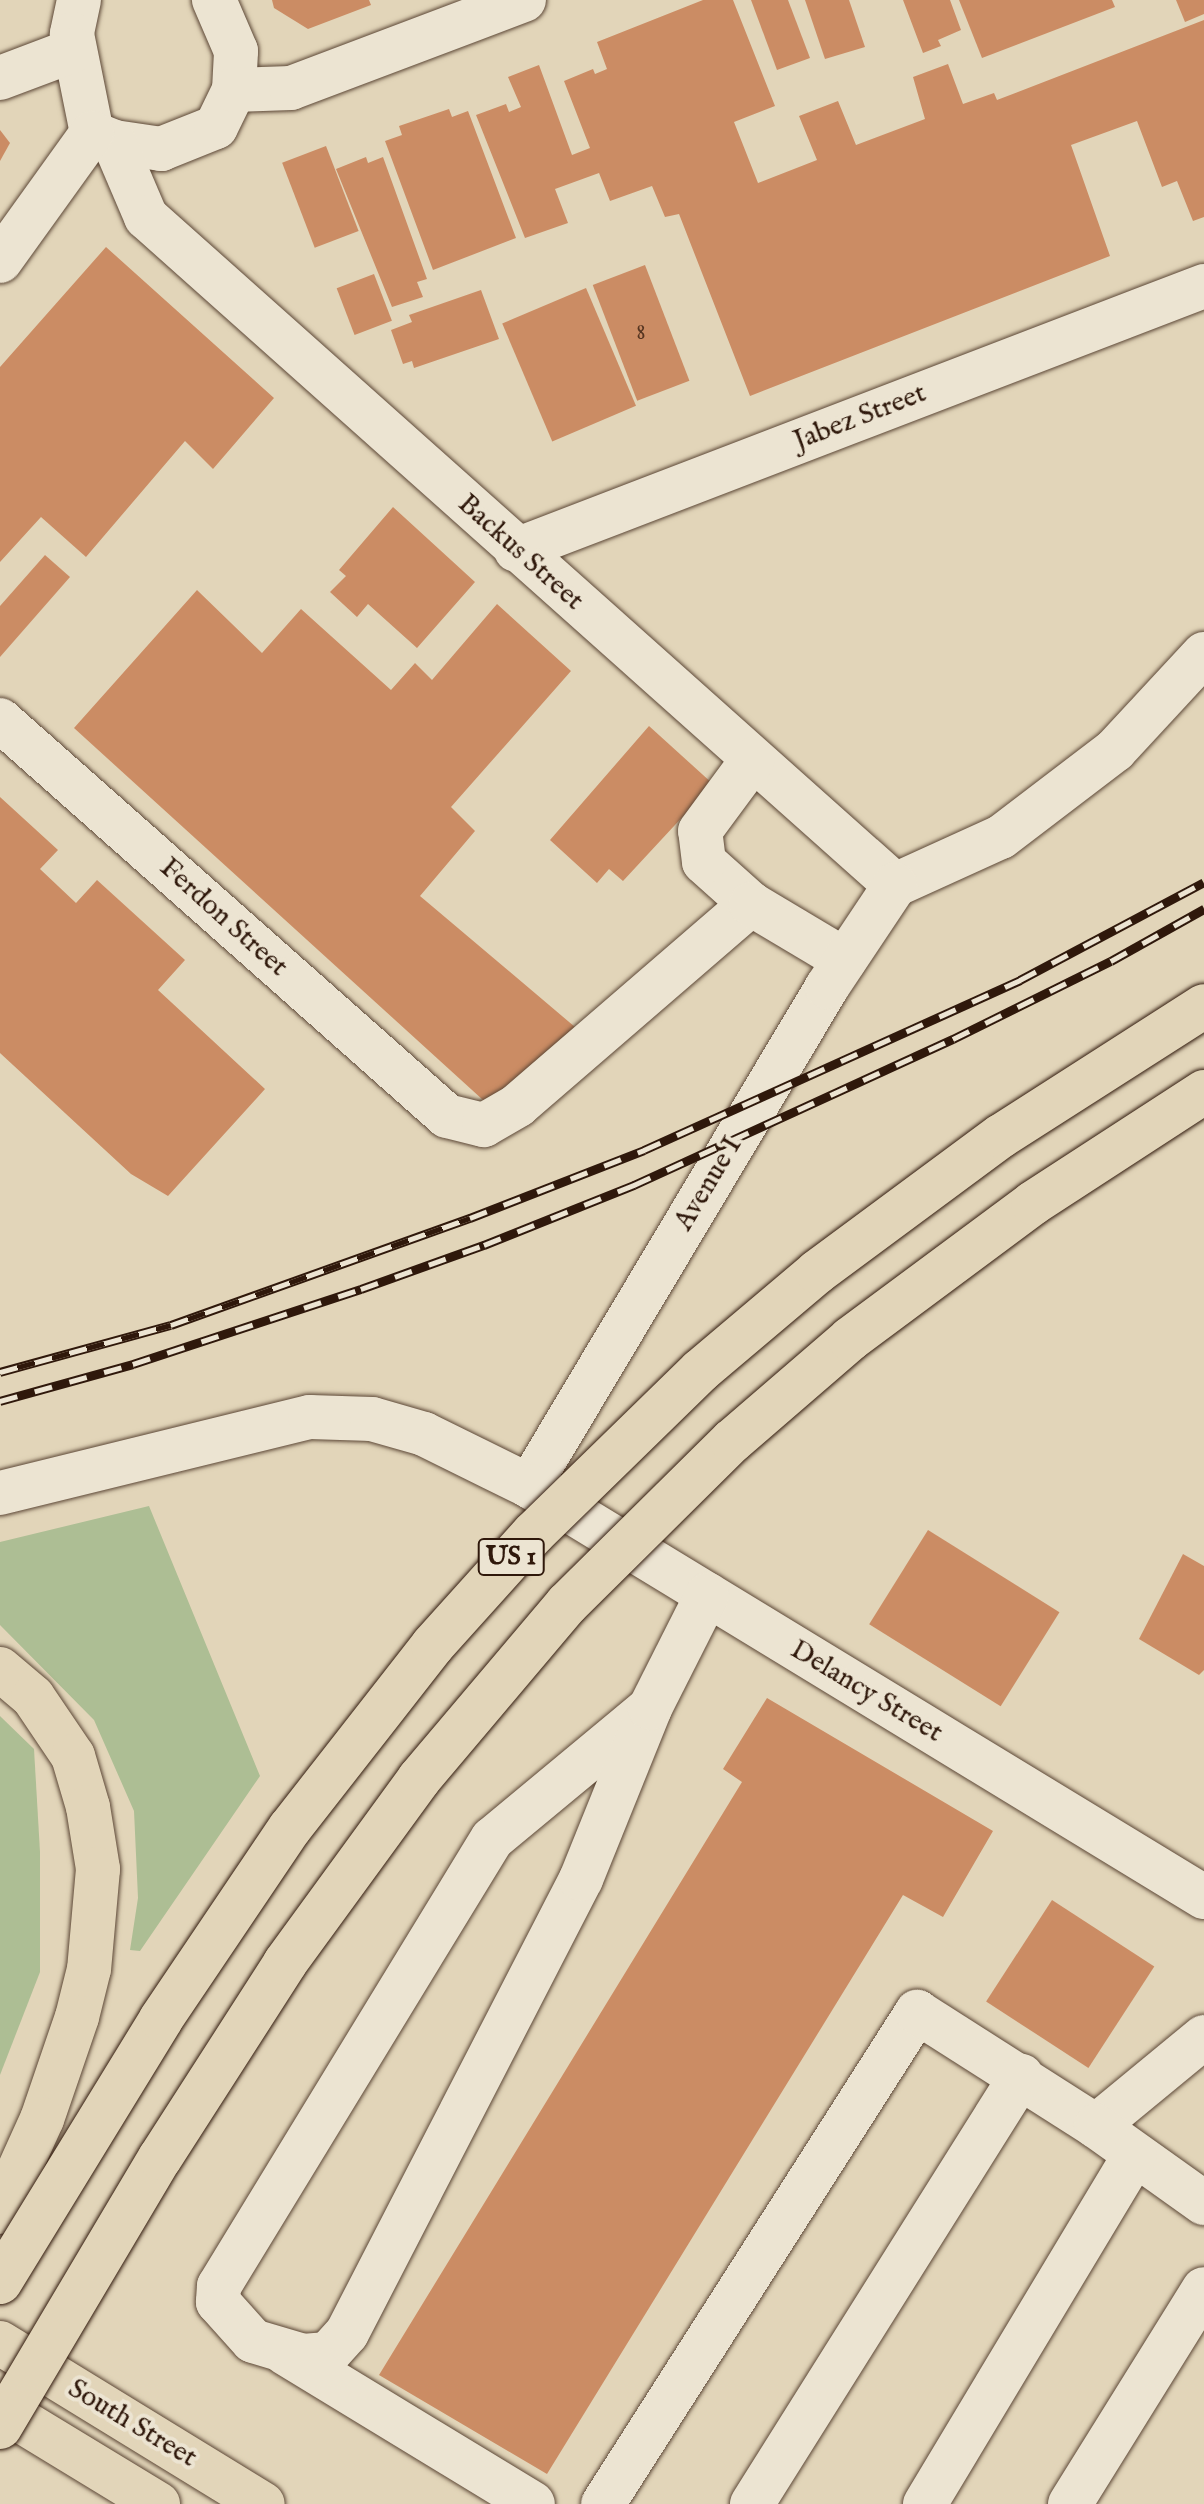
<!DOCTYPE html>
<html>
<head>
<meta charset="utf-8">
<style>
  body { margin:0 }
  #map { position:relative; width:1204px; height:2504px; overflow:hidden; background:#e2d5b9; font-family:"IM FELL English",serif }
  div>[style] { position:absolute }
  .green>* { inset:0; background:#adbe94 }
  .building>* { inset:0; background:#cb8c64; transform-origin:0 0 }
  .roads { filter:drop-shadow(0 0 2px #5c4736) drop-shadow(0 0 2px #5c4736) }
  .minor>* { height:44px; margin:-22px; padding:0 22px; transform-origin:22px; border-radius:22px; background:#ece4d2 }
  .major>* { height:44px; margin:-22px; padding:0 22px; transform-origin:22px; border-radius:22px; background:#e2d5b9 }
  .highway>* { height:44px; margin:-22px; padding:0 22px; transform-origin:22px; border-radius:22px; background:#e2d5b9 }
  .rail>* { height:9px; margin-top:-4.5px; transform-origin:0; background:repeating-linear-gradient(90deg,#ece4d2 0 18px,#2f180b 0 36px); box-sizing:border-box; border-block:2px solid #2f180b }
  .bridges { filter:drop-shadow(0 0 2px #2f180b) drop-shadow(0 0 2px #2f180b) }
  .highway-bridge>* { height:44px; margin:-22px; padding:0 22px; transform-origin:22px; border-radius:22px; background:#e2d5b9 }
  span { translate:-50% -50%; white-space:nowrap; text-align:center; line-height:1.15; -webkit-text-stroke:8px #ece4d2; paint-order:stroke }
  .number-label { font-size:24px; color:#563521 }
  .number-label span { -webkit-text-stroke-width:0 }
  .shield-label span { padding:2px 6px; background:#ece4d2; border:2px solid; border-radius:6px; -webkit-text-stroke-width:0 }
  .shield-label { font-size:26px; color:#2f180b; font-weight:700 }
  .street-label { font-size:28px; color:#2f180b }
</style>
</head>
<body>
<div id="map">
  <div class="green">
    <div style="clip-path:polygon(149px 1506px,260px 1776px,140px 1951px,130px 1950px,138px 1898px,134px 1811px,94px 1720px,0 1625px,0 1542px)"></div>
    <div style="clip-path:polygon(0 1716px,34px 1749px,40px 1852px,40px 1972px,0 2075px)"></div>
  </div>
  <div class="building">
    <div style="clip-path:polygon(272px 0,369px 0,371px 5px,308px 29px,274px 8px)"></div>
    <div style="clip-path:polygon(703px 0,733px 0,775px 106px,734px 122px,758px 183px,817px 160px,799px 116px,838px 101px,856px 145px,925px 119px,913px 77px,948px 64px,963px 104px,994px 93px,997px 100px,1204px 20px,1204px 217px,1193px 221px,1177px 181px,1162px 187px,1137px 121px,1071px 145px,1110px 256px,750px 396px,679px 214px,665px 217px,652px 186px,610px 201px,599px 173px,555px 189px,568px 223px,525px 238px,476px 115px,506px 104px,509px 112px,521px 107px,508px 77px,539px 65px,572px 155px,590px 148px,564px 81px,593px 69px,595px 74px,607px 69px,597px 42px)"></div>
    <div style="clip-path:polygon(751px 0,788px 0,810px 58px,777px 70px)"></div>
    <div style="clip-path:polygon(805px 0,849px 0,865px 47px,825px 59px)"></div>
    <div style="clip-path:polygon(903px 0,950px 0,961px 30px,938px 40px,941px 46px,923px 53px)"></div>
    <div style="clip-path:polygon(959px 0,1112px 0,1115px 7px,982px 58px)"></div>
    <div style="clip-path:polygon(1176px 0,1204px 0,1204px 14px,1185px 22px)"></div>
    <div style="clip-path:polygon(449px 109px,452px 117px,468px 111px,516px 238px,433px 270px,385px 141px,402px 135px,399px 126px)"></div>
    <div style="clip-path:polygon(0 130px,10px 143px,0 161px)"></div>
    <div style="left:326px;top:146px;width:91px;height:47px;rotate:69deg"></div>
    <div style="clip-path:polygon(366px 157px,368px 163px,383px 157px,427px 279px,417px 282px,423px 297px,392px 307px,336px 169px)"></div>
    <div style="clip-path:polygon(106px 247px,274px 398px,213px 469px,185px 441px,86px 557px,41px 517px,0 562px,0 367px)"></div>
    <div style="left:645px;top:265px;width:124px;height:56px;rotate:69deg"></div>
    <div style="left:374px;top:274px;width:50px;height:40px;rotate:69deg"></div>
    <div style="left:586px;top:288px;width:128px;height:91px;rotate:67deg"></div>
    <div style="clip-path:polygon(481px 290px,499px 339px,414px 368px,412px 361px,403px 364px,391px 330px,412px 322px,409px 315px)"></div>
    <div style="clip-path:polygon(393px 507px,475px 582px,417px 648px,368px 604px,357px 617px,330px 592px,346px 576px,339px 570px)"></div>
    <div style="clip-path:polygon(45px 555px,70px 577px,0 657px,0 606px)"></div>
    <div style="clip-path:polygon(197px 590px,262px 653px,301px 609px,391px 690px,415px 663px,432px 680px,497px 604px,571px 671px,451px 807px,475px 831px,420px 896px,575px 1027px,494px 1110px,74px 728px)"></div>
    <div style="clip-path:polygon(649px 726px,713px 784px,623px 881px,609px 869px,597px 883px,550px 840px)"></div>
    <div style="clip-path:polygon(0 797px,58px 850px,40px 869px,76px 903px,97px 880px,185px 960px,158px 990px,265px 1089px,168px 1196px,131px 1174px,0 1053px)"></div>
    <div style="left:928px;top:1530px;width:155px;height:111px;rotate:32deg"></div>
    <div style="clip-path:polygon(1183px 1554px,1204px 1566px,1204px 1670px,1199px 1675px,1139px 1639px)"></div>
    <div style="clip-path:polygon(767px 1698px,993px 1831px,943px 1917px,903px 1895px,547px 2474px,379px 2375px,742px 1782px,723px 1769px)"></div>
    <div style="left:1052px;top:1900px;width:122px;height:121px;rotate:33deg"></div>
  </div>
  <div class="roads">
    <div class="minor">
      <div style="left:79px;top:0;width:35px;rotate:102deg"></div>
      <div style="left:72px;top:34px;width:101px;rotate:78.6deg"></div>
      <div style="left:92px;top:133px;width:24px;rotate:22deg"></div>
      <div style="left:114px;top:142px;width:48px;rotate:8.5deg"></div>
      <div style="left:161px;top:149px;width:59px;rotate:-21.8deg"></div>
      <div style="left:216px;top:127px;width:41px;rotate:-64.1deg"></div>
      <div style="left:234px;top:90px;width:39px;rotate:-87deg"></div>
      <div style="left:236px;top:51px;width:56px;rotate:-113.3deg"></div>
      <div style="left:0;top:78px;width:79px;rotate:-20.7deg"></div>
      <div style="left:234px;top:90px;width:57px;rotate:-2deg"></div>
      <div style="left:291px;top:88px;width:249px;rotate:-20.7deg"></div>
      <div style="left:114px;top:142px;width:82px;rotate:66.9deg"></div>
      <div style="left:146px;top:217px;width:1004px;rotate:41.73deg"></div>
      <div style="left:0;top:261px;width:158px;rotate:-54.3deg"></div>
      <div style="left:516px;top:550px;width:737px;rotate:-20.99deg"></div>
      <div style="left:0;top:720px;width:597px;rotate:41.54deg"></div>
      <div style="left:447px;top:1116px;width:38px;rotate:14deg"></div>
      <div style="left:484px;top:1125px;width:39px;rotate:-30deg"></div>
      <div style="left:518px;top:1105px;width:308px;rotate:-40.8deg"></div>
      <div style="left:751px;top:904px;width:63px;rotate:-138.2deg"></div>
      <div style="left:704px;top:862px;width:31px;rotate:-97deg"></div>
      <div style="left:700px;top:831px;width:89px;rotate:-53.6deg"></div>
      <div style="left:895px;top:885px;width:116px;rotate:-24.4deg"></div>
      <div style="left:1001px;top:837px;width:143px;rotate:-37.3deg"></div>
      <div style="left:1115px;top:750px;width:131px;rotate:-47.2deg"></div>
      <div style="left:751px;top:904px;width:109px;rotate:30.8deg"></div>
      <div style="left:529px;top:1486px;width:581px;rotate:-59.15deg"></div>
      <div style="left:827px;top:987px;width:123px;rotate:-56.3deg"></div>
      <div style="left:0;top:1493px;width:319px;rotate:-13.8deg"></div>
      <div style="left:310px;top:1417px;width:62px;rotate:1.8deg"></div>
      <div style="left:372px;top:1419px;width:54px;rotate:16.1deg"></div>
      <div style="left:424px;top:1434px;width:117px;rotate:26.3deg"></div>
      <div style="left:529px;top:1486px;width:790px;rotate:31.34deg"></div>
      <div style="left:650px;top:1708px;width:205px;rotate:140.3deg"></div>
      <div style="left:492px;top:1839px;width:524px;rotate:121.41deg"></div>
      <div style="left:219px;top:2286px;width:16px;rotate:94deg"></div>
      <div style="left:218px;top:2302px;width:52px;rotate:48.1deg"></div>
      <div style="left:253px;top:2341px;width:52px;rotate:16.7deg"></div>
      <div style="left:303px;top:2356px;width:25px;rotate:-5deg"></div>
      <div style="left:328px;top:2354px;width:28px;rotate:-48deg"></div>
      <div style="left:347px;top:2333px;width:511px;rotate:-62.73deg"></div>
      <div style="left:581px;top:1879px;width:184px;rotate:-68deg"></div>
      <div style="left:650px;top:1708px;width:127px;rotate:-63.2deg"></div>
      <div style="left:1096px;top:2126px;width:140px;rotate:-39.5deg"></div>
      <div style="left:285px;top:2353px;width:290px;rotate:31.3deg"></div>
      <div style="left:603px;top:2504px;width:584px;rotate:-57.45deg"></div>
      <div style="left:917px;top:2012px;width:212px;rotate:32.5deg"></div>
      <div style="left:1096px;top:2126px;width:133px;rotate:35.5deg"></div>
      <div style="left:752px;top:2504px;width:506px;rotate:-57.85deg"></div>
      <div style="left:925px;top:2504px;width:407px;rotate:-59deg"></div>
      <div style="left:1070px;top:2504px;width:253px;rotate:-58.1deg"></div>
    </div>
    <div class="major">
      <div style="left:0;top:2343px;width:308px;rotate:31.5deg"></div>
      <div style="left:0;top:2408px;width:185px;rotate:31.3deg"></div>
    </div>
    <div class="highway">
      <div style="left:0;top:1669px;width:43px;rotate:40.3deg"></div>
      <div style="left:33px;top:1697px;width:71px;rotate:55.9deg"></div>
      <div style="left:73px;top:1756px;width:53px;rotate:73.6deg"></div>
      <div style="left:88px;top:1807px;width:63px;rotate:80.8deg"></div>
      <div style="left:98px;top:1869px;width:100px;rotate:95.1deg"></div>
      <div style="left:89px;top:1969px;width:49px;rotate:104deg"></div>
      <div style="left:77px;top:2017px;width:108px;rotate:108.9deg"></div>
      <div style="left:42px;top:2119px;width:102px;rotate:114.3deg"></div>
    </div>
  </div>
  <div class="rail">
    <div style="left:0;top:1372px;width:177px;rotate:-15.4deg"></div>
    <div style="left:171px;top:1325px;width:318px;rotate:-19.7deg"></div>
    <div style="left:470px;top:1218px;width:187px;rotate:-21.3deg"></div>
    <div style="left:644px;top:1150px;width:413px;rotate:-24.3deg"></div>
    <div style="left:1020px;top:980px;width:208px;rotate:-28deg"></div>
    <div style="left:0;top:1401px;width:138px;rotate:-15.5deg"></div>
    <div style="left:133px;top:1364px;width:240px;rotate:-18.2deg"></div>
    <div style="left:361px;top:1289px;width:131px;rotate:-19.7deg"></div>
    <div style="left:484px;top:1245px;width:162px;rotate:-21.8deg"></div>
    <div style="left:634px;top:1185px;width:351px;rotate:-24.6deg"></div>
    <div style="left:953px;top:1039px;width:176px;rotate:-26.3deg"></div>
    <div style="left:1111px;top:961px;width:107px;rotate:-29.2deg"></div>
  </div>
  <div class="bridges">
    <div class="highway-bridge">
      <div style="left:0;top:2282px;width:308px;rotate:-58.5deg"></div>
      <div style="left:161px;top:2019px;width:230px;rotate:-56deg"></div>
      <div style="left:290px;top:1828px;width:232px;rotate:-52deg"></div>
      <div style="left:433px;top:1645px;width:151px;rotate:-48deg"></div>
      <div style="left:534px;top:1533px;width:232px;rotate:-44.3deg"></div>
      <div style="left:700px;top:1371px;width:153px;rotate:-40.2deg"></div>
      <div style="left:817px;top:1272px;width:229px;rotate:-36.5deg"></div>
      <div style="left:1001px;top:1136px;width:241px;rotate:-32.6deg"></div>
      <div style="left:0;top:2427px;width:313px;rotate:-59.3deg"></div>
      <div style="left:160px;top:2158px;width:232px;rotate:-57.3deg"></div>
      <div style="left:285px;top:1963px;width:228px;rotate:-53.9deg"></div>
      <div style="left:419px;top:1779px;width:229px;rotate:-49.8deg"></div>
      <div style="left:567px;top:1604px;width:232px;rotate:-44.7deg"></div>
      <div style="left:732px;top:1441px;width:156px;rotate:-40.8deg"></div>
      <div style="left:850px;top:1339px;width:228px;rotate:-36.6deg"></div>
      <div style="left:1033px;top:1203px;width:204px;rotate:-33deg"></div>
    </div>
  </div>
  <div class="number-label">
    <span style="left:641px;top:333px">8</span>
  </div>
  <div class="shield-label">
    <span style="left:511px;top:1557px">US 1</span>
  </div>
  <div class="street-label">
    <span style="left:860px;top:418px;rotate:-21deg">Jabez Street</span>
    <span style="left:520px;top:553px;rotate:42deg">Backus Street</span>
    <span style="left:223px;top:918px;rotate:42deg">Ferdon Street</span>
    <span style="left:709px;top:1184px;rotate:-59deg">Avenue I</span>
    <span style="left:866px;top:1692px;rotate:31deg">Delancy Street</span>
    <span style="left:132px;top:2424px;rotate:31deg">South Street</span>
  </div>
</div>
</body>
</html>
